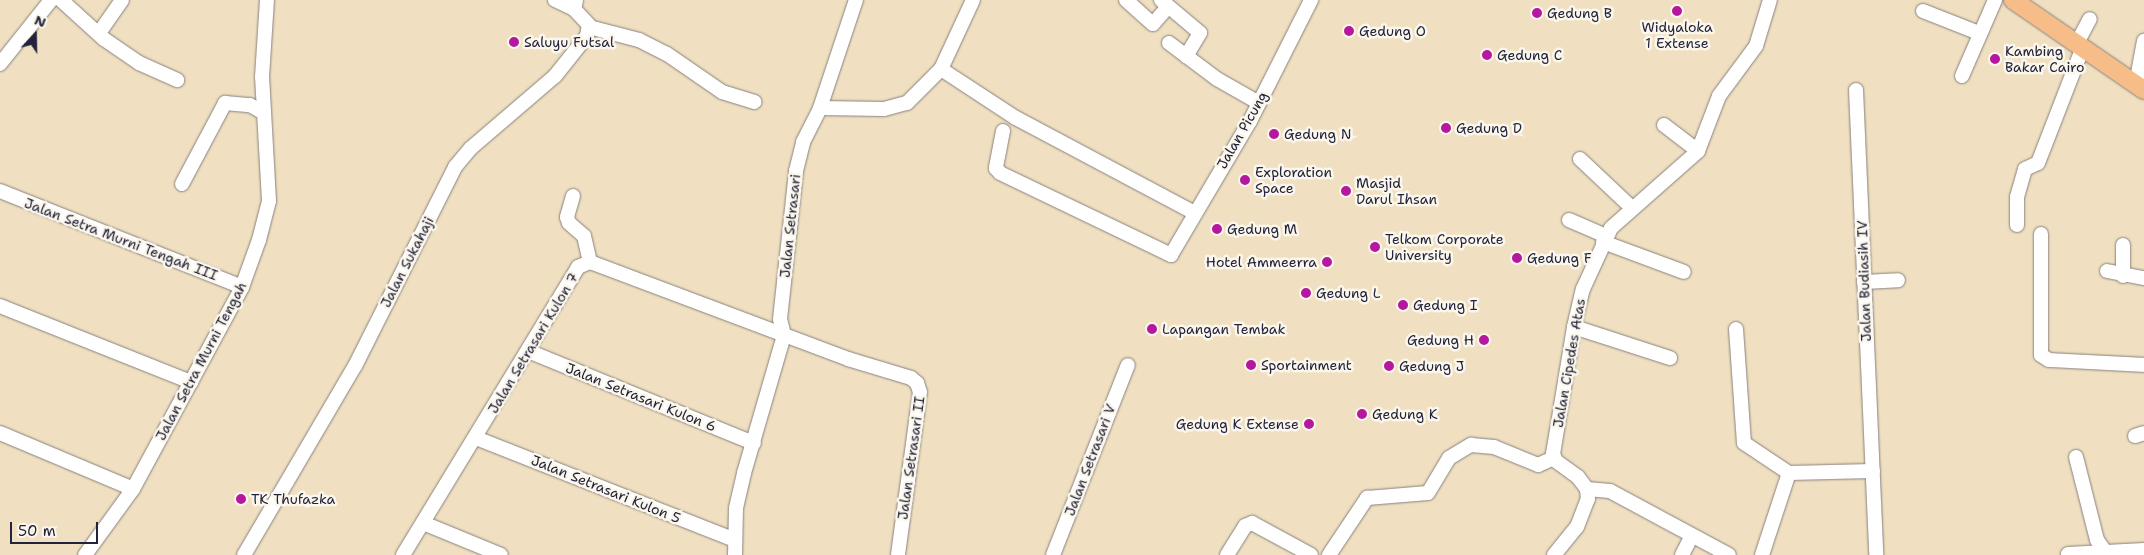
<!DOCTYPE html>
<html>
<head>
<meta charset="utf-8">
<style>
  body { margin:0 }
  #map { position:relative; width:2144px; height:555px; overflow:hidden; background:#f0e0c1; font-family:"Shantell Sans",sans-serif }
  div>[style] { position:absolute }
  .roads { filter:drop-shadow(0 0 1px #89817e) drop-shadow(0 0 1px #89817e) }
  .minor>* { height:14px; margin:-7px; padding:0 7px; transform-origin:7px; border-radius:7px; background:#fff }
  .major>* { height:18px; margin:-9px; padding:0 9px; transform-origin:9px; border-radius:9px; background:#f7bd88 }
  .dots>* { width:14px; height:14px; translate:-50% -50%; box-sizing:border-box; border:2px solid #fbf7ec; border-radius:50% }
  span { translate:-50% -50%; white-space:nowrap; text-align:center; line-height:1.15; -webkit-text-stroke:5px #fbf7ec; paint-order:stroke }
  .poi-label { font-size:14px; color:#22223b }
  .left { translate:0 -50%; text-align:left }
  .right { translate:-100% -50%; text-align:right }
  .street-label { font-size:14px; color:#22223b }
  .north { position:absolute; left:10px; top:10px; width:50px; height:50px; -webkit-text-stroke:4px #fbf7ec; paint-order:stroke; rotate:21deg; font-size:14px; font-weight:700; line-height:20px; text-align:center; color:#22223b }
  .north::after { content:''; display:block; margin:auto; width:18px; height:22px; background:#22223b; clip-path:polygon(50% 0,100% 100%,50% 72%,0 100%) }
  .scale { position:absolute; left:10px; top:522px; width:88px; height:22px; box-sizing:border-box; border:2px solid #22223b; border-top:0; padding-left:6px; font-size:15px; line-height:18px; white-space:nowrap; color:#22223b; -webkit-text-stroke:4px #fbf7ec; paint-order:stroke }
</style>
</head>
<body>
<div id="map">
  <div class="roads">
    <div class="minor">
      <div style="left:61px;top:0;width:58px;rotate:42.2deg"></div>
      <div style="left:104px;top:39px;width:42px;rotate:34.4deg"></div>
      <div style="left:139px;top:63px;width:42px;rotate:24.1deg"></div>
      <div style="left:555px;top:0;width:21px;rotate:25deg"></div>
      <div style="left:1126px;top:0;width:36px;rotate:42deg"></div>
      <div style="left:1153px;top:24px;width:21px;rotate:-49deg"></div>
      <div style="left:1161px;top:0;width:51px;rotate:40.2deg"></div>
      <div style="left:1200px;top:33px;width:27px;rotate:121deg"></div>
      <div style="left:1923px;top:11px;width:60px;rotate:21.4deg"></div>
      <div style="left:589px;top:27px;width:52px;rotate:14.6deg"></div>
      <div style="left:639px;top:40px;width:31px;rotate:27deg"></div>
      <div style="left:667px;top:54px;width:67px;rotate:34.6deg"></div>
      <div style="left:722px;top:92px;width:34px;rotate:17deg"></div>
      <div style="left:99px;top:33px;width:40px;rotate:-55.1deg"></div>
      <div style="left:1169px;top:43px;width:60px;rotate:36.9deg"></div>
      <div style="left:1217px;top:79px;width:48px;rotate:29.7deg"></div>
      <div style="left:2077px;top:43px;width:27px;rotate:-62deg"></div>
      <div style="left:0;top:64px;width:82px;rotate:-51.4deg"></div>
      <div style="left:941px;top:69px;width:90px;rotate:33.2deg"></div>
      <div style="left:1016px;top:118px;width:200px;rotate:28deg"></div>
      <div style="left:1962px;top:76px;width:83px;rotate:-66.5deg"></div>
      <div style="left:2136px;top:84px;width:44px;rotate:-79.5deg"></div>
      <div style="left:1856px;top:90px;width:465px;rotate:87.5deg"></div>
      <div style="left:820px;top:108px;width:64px;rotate:0.9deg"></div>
      <div style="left:884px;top:109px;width:24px;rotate:-15deg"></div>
      <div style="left:907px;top:103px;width:48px;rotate:-45deg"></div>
      <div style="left:941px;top:69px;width:76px;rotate:-65.1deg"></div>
      <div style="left:1664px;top:125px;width:43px;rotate:37.4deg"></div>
      <div style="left:1003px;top:131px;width:38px;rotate:101deg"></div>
      <div style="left:996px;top:168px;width:6px;rotate:51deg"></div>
      <div style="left:1000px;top:173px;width:190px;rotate:25.6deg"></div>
      <div style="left:1171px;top:255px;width:156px;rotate:-59.5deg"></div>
      <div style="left:1250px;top:121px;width:136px;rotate:-63.2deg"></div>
      <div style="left:1580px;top:159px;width:70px;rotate:43.3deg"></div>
      <div style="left:182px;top:184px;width:92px;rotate:-62deg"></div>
      <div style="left:225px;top:103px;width:25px;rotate:5deg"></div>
      <div style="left:250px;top:105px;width:14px;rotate:30deg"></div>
      <div style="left:0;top:191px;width:260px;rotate:21.6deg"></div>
      <div style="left:573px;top:196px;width:22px;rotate:106deg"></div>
      <div style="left:567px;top:217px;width:6px;rotate:72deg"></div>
      <div style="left:569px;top:223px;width:20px;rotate:41deg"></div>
      <div style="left:584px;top:236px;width:27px;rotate:77deg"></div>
      <div style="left:1569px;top:220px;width:40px;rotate:23.4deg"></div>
      <div style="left:2017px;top:225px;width:28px;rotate:-90deg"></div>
      <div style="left:2017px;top:197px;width:29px;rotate:-74deg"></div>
      <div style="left:2025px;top:169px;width:14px;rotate:-25deg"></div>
      <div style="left:2038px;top:163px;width:124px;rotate:-68.8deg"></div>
      <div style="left:2041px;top:234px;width:121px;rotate:90deg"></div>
      <div style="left:2041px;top:355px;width:9px;rotate:32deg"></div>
      <div style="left:2049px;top:360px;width:95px;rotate:3deg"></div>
      <div style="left:1603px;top:242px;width:86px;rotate:20.3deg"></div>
      <div style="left:2123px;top:245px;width:31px;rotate:90deg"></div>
      <div style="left:2107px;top:271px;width:38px;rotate:11deg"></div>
      <div style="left:1864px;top:282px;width:34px;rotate:-3deg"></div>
      <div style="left:0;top:306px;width:206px;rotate:21.7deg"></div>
      <div style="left:1574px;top:327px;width:101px;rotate:17.9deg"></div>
      <div style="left:1736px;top:329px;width:114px;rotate:86deg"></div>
      <div style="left:1744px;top:443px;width:54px;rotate:33.7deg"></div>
      <div style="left:528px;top:351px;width:244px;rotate:22.2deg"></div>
      <div style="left:0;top:433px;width:144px;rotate:22.8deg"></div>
      <div style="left:2135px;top:436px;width:9px;rotate:-18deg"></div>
      <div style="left:476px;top:438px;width:278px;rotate:21.5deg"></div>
      <div style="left:2076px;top:457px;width:86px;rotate:75.8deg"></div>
      <div style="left:2097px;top:540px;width:12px;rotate:55deg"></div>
      <div style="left:1587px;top:489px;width:23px;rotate:5deg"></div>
      <div style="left:1610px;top:491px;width:135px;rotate:28.3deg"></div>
      <div style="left:423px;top:523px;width:84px;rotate:22.3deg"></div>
      <div style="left:2068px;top:554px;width:76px;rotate:-3deg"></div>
      <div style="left:85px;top:555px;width:82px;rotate:-54deg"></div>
      <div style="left:133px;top:489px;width:230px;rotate:-61.6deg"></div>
      <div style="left:242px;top:287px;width:50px;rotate:-70.1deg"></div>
      <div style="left:259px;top:240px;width:40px;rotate:-75.6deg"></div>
      <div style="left:269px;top:201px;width:124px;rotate:-93.2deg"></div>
      <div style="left:262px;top:77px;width:77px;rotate:-86.3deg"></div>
      <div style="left:244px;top:555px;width:219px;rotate:-59.6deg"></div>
      <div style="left:355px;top:366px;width:223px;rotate:-63.3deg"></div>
      <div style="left:455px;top:167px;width:25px;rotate:-50deg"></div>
      <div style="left:471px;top:148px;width:111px;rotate:-40.6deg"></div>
      <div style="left:555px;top:76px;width:51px;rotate:-51.3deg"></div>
      <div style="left:587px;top:36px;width:11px;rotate:-80deg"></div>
      <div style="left:589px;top:25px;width:22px;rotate:-133deg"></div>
      <div style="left:574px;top:9px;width:9px;rotate:-77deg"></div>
      <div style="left:403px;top:555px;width:337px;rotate:-58.7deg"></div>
      <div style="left:578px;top:267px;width:13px;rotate:-23deg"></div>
      <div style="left:590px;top:262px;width:276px;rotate:20.6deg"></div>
      <div style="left:848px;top:359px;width:66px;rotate:16.8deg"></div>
      <div style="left:911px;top:378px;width:8px;rotate:40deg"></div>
      <div style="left:917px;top:383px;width:9px;rotate:72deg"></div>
      <div style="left:920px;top:392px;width:164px;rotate:97.7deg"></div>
      <div style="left:735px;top:555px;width:47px;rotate:-88.8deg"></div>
      <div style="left:736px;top:508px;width:36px;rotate:-77deg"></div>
      <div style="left:744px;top:473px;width:144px;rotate:-73.8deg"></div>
      <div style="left:784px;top:335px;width:16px;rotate:-104deg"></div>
      <div style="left:780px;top:319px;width:149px;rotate:-83.8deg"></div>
      <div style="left:796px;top:171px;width:30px;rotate:-76deg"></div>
      <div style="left:803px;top:142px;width:38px;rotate:-63deg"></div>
      <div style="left:820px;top:108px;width:114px;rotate:-71.6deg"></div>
      <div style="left:1053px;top:555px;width:204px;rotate:-68.5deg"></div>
      <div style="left:1227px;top:555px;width:34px;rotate:-58deg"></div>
      <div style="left:1245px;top:526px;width:8px;rotate:-23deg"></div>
      <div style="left:1252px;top:523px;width:67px;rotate:28.5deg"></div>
      <div style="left:1329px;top:555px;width:69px;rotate:-56.3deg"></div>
      <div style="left:1367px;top:498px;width:61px;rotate:-4.7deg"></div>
      <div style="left:1428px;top:493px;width:41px;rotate:-59deg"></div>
      <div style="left:1449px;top:458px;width:26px;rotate:-31deg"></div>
      <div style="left:1471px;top:445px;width:23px;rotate:5deg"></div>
      <div style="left:1494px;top:447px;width:48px;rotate:22.2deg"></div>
      <div style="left:1538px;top:465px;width:17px;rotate:-24deg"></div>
      <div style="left:1554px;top:555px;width:36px;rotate:-51deg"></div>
      <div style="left:1577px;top:527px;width:30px;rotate:-69deg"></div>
      <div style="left:1588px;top:499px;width:10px;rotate:-96deg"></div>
      <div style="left:1587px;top:489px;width:15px;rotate:-127deg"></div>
      <div style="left:1578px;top:477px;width:27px;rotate:-144deg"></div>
      <div style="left:1556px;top:461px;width:8px;rotate:-113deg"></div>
      <div style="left:1553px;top:454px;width:129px;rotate:-80.6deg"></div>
      <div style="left:1574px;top:327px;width:39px;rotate:-77deg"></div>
      <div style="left:1583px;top:289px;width:67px;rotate:-65.3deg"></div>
      <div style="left:1611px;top:228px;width:116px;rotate:-41.5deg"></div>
      <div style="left:1698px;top:151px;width:59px;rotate:-69.1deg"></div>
      <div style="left:1719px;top:96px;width:62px;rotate:-53.5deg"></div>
      <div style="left:1756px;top:46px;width:48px;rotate:-73.1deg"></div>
      <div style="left:1682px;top:555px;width:20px;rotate:-63deg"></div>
      <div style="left:1762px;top:555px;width:86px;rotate:-71.8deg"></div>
      <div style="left:1789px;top:473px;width:84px;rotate:-1.4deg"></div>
    </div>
    <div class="major">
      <div style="left:2013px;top:0;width:159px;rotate:34.5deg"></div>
    </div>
  </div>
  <div class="dots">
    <div style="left:1677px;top:11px;background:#b5179e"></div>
    <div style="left:1537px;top:13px;background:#b5179e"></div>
    <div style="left:1349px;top:31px;background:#b5179e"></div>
    <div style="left:514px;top:42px;background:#b5179e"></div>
    <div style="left:1487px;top:55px;background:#b5179e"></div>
    <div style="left:1995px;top:59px;background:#b5179e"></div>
    <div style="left:1446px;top:128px;background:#b5179e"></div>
    <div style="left:1274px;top:134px;background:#b5179e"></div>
    <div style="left:1245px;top:180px;background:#b5179e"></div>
    <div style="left:1346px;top:191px;background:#b5179e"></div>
    <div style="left:1217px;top:229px;background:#b5179e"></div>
    <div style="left:1375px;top:247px;background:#b5179e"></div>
    <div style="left:1517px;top:258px;background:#b5179e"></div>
    <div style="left:1327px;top:262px;background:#b5179e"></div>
    <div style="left:1306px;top:293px;background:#b5179e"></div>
    <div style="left:1403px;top:305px;background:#b5179e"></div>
    <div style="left:1152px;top:329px;background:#b5179e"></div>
    <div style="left:1484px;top:340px;background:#b5179e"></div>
    <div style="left:1251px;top:365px;background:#b5179e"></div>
    <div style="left:1389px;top:366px;background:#b5179e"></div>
    <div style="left:1362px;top:414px;background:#b5179e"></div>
    <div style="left:1309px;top:424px;background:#b5179e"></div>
    <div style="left:241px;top:499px;background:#b5179e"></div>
  </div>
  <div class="poi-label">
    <span class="left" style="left:1547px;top:13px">Gedung B</span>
    <span style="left:1677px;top:35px">Widyaloka<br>1 Extense</span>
    <span class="left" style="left:1359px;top:31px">Gedung O</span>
    <span class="left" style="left:524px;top:42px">Saluyu Futsal</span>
    <span class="left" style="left:2005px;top:59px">Kambing<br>Bakar Cairo</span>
    <span class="left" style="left:1497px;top:55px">Gedung C</span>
    <span class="left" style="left:1456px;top:128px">Gedung D</span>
    <span class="left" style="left:1284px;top:134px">Gedung N</span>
    <span class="left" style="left:1255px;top:180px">Exploration<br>Space</span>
    <span class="left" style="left:1356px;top:191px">Masjid<br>Darul Ihsan</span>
    <span class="left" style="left:1227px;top:229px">Gedung M</span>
    <span class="left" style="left:1385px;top:247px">Telkom Corporate<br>University</span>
    <span class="left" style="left:1527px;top:258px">Gedung F</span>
    <span class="right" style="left:1317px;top:262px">Hotel Ammeerra</span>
    <span class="left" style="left:1316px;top:293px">Gedung L</span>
    <span class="left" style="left:1413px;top:305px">Gedung I</span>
    <span class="left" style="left:1162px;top:329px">Lapangan Tembak</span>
    <span class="right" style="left:1474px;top:340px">Gedung H</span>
    <span class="left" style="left:1261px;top:365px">Sportainment</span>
    <span class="left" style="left:1399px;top:366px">Gedung J</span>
    <span class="left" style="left:1372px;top:414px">Gedung K</span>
    <span class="right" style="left:1299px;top:424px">Gedung K Extense</span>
    <span class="left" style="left:251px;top:499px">TK Thufazka</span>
  </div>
  <div class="street-label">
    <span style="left:1242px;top:130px;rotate:-60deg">Jalan Picung</span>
    <span style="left:790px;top:226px;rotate:-84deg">Jalan Setrasari</span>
    <span style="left:121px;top:239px;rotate:21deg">Jalan Setra Murni Tengah III</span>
    <span style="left:407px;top:262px;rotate:-63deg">Jalan Sukahaji</span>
    <span style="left:1864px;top:281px;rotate:-92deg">Jalan Budiasih IV</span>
    <span style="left:533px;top:343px;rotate:-59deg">Jalan Setrasari Kulon 7</span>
    <span style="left:201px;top:361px;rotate:-62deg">Jalan Setra Murni Tengah</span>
    <span style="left:1569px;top:363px;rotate:-80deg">Jalan Cipedes Atas</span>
    <span style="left:641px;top:397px;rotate:22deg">Jalan Setrasari Kulon 6</span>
    <span style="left:911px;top:458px;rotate:-82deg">Jalan Setrasari II</span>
    <span style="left:1090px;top:460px;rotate:-69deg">Jalan Setrasari V</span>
    <span style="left:606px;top:489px;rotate:22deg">Jalan Setrasari Kulon 5</span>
  </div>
  <div class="north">N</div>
  <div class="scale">50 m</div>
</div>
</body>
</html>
